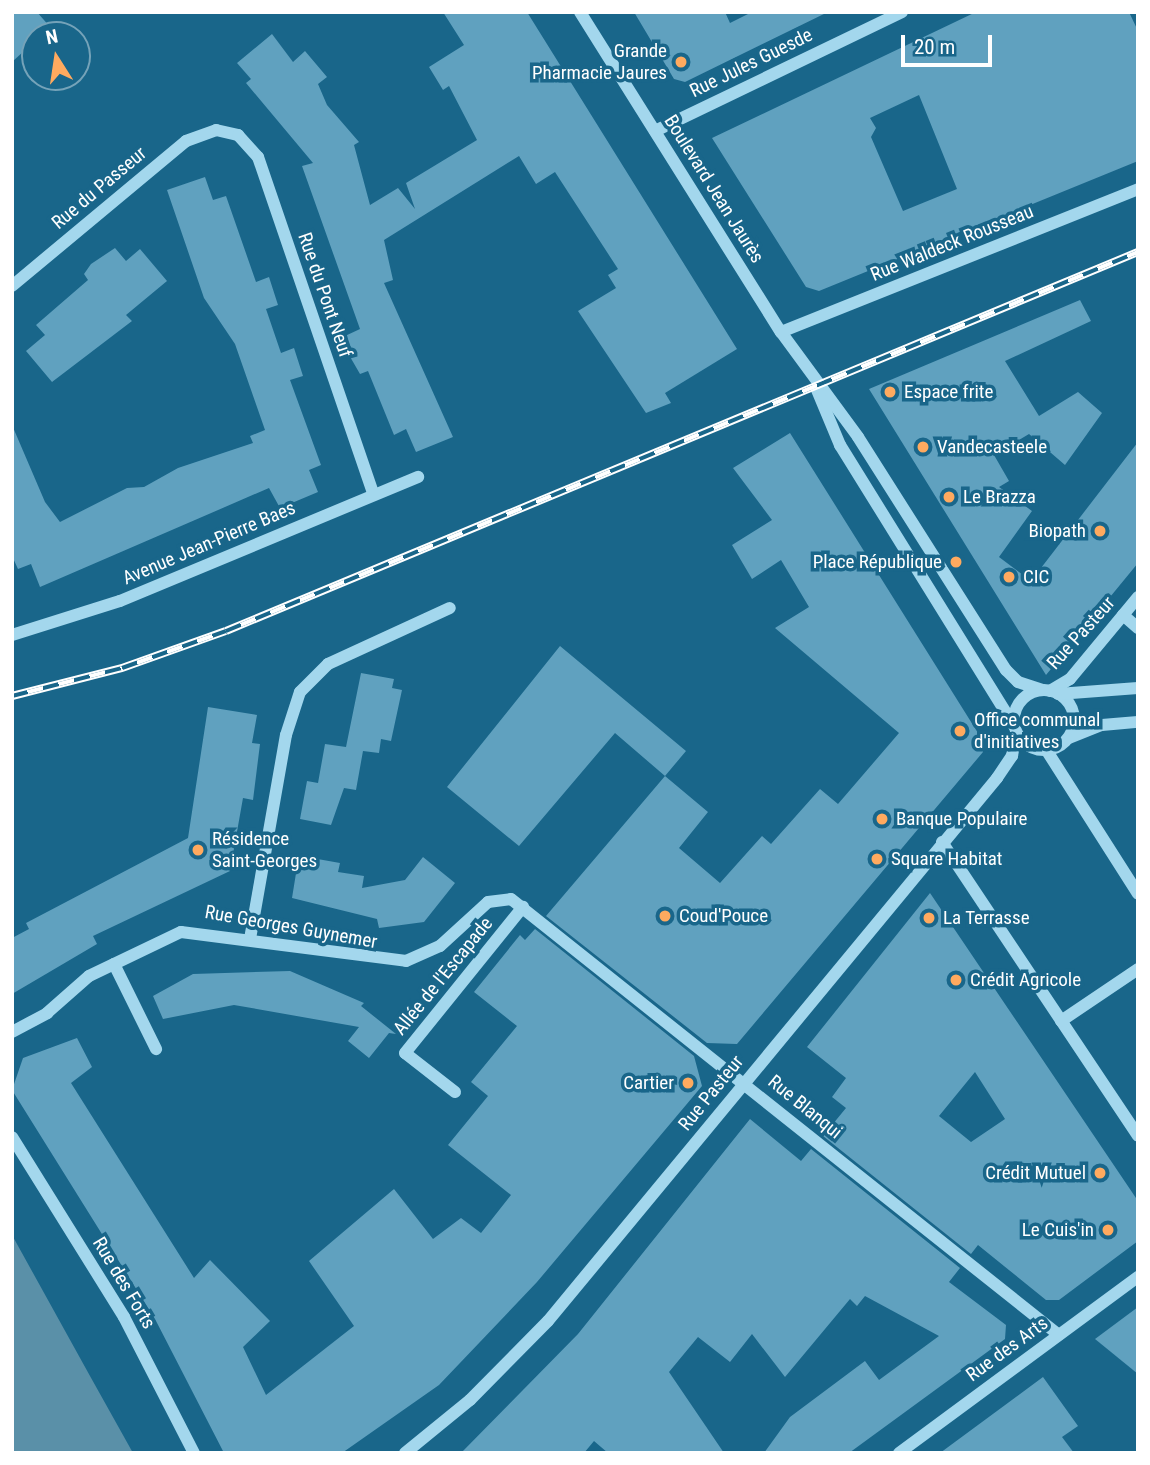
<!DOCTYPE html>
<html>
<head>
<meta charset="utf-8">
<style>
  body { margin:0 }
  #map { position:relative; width:1150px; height:1465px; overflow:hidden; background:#19668a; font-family:"Roboto Condensed",sans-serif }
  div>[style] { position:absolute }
  .water>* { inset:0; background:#5a90a8 }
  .building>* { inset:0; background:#60a1bf }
  .minor>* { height:12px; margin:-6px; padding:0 6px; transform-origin:6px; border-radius:6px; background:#a3d7ed }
  .minor>.ring { margin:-6px; padding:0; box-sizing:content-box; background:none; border:12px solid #a3d7ed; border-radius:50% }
  .rail>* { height:8px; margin-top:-4px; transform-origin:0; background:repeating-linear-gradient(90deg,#19668a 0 16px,#fff 0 32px); box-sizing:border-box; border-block:2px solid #fff }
  .dots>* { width:19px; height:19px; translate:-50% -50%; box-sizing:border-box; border:4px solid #19668a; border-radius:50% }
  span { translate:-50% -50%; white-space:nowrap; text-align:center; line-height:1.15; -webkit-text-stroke:7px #19668a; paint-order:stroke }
  .poi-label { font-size:19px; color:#fff }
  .right { translate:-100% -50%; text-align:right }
  .left { translate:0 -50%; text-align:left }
  .street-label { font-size:19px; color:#fff }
  .frame { position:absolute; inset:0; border:14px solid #fff; pointer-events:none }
  .north { position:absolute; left:21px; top:21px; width:70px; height:70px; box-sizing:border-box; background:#19668a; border:2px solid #75a3b9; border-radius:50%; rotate:348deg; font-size:19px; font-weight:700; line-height:28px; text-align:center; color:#fff }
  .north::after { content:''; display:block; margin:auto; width:24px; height:32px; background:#ffaa5f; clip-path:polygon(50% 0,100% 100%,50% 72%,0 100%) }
  .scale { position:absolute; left:901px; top:35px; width:91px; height:32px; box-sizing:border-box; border:4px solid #fff; border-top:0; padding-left:9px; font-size:21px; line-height:24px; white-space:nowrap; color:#fff; -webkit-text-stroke:5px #19668a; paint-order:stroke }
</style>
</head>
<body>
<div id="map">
  <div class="water">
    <div style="clip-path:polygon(12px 1235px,90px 1376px,133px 1453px,12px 1453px)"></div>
  </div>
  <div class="building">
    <div style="clip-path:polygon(12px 12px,37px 12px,50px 27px,12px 62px)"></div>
    <div style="clip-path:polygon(443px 12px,527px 12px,737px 349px,665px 393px,671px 403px,646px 413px,578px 311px,616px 288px,608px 275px,618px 269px,555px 172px,536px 184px,519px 156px,384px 240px,393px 280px,384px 283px,453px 437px,416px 452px,406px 429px,394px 435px,368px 371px,360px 374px,345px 348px,345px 336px,360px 329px,302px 166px,313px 163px,246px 83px,251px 79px,237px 63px,272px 34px,293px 62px,305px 51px,327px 77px,318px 84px,327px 105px,359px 142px,354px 145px,370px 205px,398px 188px,415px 209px,406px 183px,477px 140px,449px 86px,443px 90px,429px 67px,464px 45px)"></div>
    <div style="clip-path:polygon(634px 12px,725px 12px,730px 23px,752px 12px,828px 12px,685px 82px,674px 79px)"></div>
    <div style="clip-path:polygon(evenodd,976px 12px,1129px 12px,1138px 31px,1138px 161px,819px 291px,806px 287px,712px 138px,976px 12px,919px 95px,957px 189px,903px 211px,871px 137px,876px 128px,870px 118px,919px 95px)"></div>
    <div style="clip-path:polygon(205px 177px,213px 200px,226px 196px,256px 282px,269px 277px,278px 305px,266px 309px,281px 353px,294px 348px,303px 376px,290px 380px,321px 465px,309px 470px,318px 492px,280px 508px,269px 488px,40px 587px,31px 564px,18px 569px,12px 556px,12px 425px,45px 502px,60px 522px,127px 488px,144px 487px,178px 468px,253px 443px,250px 436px,265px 430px,235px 344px,204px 298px,167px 190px)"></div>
    <div style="clip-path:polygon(115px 248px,126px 261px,140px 249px,167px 281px,126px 315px,132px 321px,52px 382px,26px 351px,45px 335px,36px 325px,88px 280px,84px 274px,91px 264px)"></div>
    <div style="clip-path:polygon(1080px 300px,1091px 321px,1005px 361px,1039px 416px,1078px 392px,1102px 413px,1065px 465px,1029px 434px,994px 455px,1009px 481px,999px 487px,1032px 511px,999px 557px,1031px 581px,1138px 442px,1138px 563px,1046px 675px,869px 389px)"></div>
    <div style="clip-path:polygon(790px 433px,983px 741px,983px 752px,737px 1044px,707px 1043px,546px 916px,665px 776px,708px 812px,679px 848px,720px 883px,762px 836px,771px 844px,820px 789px,838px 804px,899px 733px,775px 628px,809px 607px,781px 560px,752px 579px,732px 545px,772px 520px,733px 468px)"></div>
    <div style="clip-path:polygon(560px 646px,686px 751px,665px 776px,615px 733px,519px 846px,447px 787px)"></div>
    <div style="clip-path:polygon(361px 673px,394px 679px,392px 688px,402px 690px,391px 741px,381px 739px,379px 753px,363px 751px,356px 790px,344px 788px,331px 825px,300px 819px,307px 781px,318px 783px,325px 744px,346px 747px)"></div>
    <div style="clip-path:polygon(208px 707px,257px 715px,252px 743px,260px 744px,253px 800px,243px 798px,230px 871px,93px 936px,97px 944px,12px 994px,12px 938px,29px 929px,26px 923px,188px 838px)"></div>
    <div style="clip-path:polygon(423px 857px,455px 883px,424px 922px,379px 928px,377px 919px,292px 898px,297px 867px,311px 869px,312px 858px,340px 863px,338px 872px,364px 876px,362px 888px,405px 880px)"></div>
    <div style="clip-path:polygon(evenodd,930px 893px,1138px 1201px,1138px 1241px,1059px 1300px,1046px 1300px,978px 1245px,971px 1254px,823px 1136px,846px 1108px,832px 1097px,846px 1078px,807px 1047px,930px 893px,975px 1072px,1005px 1119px,971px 1142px,939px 1116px,975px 1072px)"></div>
    <div style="clip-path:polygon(535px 929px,694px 1056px,702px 1086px,537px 1282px,439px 1385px,342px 1453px,224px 1453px,155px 1319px,12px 1090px,23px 1058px,77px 1038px,92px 1067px,71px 1083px,194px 1278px,210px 1260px,270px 1321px,243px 1347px,266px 1395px,354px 1326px,309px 1261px,394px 1189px,433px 1239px,461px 1218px,481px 1233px,511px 1195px,448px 1145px,488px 1096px,471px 1082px,517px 1026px,474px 992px,520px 935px,525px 940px)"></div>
    <div style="clip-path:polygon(290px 971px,364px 1003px,361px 1006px,396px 1034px,389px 1033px,369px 1058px,348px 1041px,359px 1027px,234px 1005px,163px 1019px,153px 996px,193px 974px)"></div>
    <div style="clip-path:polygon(750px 1119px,801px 1161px,811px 1149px,960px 1268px,949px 1282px,1006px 1325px,1005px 1339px,849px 1453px,764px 1453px,790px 1417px,865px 1361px,879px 1380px,939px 1336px,865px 1296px,857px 1306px,850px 1299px,785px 1377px,752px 1334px,730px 1362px,698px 1337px,669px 1372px,724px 1453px,608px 1453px,594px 1441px,584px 1453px,461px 1453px,578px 1334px)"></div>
    <div style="clip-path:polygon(1138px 1307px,1138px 1374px,1095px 1339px)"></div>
    <div style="clip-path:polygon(1043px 1377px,1078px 1426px,1062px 1437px,1074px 1453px,940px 1453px)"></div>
  </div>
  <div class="minor">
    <div style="left:580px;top:12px;width:378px;rotate:57.9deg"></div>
    <div style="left:781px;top:332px;width:130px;rotate:53.7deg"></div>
    <div style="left:858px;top:437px;width:276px;rotate:57.6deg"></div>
    <div style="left:1006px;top:670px;width:17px;rotate:45deg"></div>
    <div style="left:1018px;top:682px;width:25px;rotate:18deg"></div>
    <div style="left:655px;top:131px;width:274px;rotate:-25.7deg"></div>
    <div style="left:12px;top:286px;width:226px;rotate:-39.8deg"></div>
    <div style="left:186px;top:141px;width:32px;rotate:-20deg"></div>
    <div style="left:216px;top:130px;width:23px;rotate:13deg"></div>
    <div style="left:238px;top:135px;width:30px;rotate:48deg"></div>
    <div style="left:258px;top:157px;width:357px;rotate:71.1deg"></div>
    <div style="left:781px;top:332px;width:385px;rotate:-21.8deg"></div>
    <div style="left:817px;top:390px;width:60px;rotate:67.3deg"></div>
    <div style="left:840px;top:445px;width:331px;rotate:58.2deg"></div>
    <div style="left:1123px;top:615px;width:20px;rotate:41deg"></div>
    <div style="left:12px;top:635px;width:113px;rotate:-17.5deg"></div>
    <div style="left:120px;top:601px;width:323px;rotate:-22.6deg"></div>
    <div class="ring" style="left:1014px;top:690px;width:48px;height:48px"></div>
    <div style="left:1050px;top:691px;width:23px;rotate:-31deg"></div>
    <div style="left:1070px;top:679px;width:107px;rotate:-50.3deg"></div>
    <div style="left:1058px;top:694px;width:80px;rotate:-4.3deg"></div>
    <div style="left:1069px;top:738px;width:35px;rotate:-22deg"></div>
    <div style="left:1102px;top:725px;width:36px;rotate:-5deg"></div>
    <div style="left:1047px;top:751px;width:169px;rotate:57.5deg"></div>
    <div style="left:942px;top:842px;width:353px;rotate:56.3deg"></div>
    <div style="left:250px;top:939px;width:207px;rotate:-80deg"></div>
    <div style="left:286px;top:735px;width:45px;rotate:-72deg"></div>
    <div style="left:300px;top:692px;width:40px;rotate:-45deg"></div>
    <div style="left:328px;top:664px;width:134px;rotate:-24.7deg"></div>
    <div style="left:114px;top:964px;width:95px;rotate:63.7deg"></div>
    <div style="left:1061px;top:1021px;width:93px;rotate:-34deg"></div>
    <div style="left:12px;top:1032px;width:40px;rotate:-28deg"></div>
    <div style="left:47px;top:1013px;width:56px;rotate:-41.4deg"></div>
    <div style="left:89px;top:976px;width:102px;rotate:-25.6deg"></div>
    <div style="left:181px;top:932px;width:227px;rotate:7.3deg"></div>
    <div style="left:406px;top:961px;width:37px;rotate:-24deg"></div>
    <div style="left:440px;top:946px;width:65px;rotate:-42.5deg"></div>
    <div style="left:488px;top:902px;width:23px;rotate:-7deg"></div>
    <div style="left:511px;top:899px;width:700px;rotate:38.51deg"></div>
    <div style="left:455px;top:1092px;width:63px;rotate:-142deg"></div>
    <div style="left:405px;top:1053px;width:188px;rotate:-51.1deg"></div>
    <div style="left:12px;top:1137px;width:212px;rotate:58.1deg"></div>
    <div style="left:124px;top:1317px;width:153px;rotate:62.8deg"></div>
    <div style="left:405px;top:1453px;width:84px;rotate:-39.2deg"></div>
    <div style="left:470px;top:1400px;width:111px;rotate:-45.4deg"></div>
    <div style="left:548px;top:1321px;width:705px;rotate:-50.41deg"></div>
    <div style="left:997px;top:778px;width:27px;rotate:-56deg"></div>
    <div style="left:1012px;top:756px;width:22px;rotate:-80deg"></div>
    <div style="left:899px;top:1453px;width:297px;rotate:-36.4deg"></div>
  </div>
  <div class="rail">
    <div style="left:12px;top:696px;width:114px;rotate:-14.3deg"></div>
    <div style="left:122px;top:668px;width:110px;rotate:-19.6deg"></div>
    <div style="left:226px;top:631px;width:988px;rotate:-22.57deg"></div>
  </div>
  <div class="dots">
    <div style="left:681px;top:62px;background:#ffaa5f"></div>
    <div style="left:890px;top:392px;background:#ffaa5f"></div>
    <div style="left:923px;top:447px;background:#ffaa5f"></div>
    <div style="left:949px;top:497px;background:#ffaa5f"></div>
    <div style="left:1100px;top:531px;background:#ffaa5f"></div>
    <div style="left:956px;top:562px;background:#ffaa5f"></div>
    <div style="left:1009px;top:577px;background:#ffaa5f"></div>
    <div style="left:960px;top:731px;background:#ffaa5f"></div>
    <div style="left:882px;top:819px;background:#ffaa5f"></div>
    <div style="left:198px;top:850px;background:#ffaa5f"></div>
    <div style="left:877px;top:859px;background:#ffaa5f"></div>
    <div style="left:665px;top:916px;background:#ffaa5f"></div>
    <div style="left:929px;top:918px;background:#ffaa5f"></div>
    <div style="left:956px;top:980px;background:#ffaa5f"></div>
    <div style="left:688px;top:1083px;background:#ffaa5f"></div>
    <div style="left:1100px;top:1173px;background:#ffaa5f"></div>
    <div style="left:1108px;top:1230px;background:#ffaa5f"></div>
  </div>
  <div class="poi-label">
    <span class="right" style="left:667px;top:62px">Grande<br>Pharmacie Jaures</span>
    <span class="left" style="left:904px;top:392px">Espace frite</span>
    <span class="left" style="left:937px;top:447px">Vandecasteele</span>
    <span class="left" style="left:963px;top:497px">Le Brazza</span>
    <span class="right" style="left:1086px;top:531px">Biopath</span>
    <span class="right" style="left:942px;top:562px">Place République</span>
    <span class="left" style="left:1023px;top:577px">CIC</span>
    <span class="left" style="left:974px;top:731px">Office communal<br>d'initiatives</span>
    <span class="left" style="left:896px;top:819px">Banque Populaire</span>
    <span class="left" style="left:212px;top:850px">Résidence<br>Saint-Georges</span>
    <span class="left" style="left:891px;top:859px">Square Habitat</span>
    <span class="left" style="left:679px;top:916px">Coud'Pouce</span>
    <span class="left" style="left:943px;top:918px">La Terrasse</span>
    <span class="left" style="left:970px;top:980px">Crédit Agricole</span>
    <span class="right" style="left:674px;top:1083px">Cartier</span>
    <span class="right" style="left:1086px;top:1173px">Crédit Mutuel</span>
    <span class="right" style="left:1094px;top:1230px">Le Cuis'in</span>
  </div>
  <div class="street-label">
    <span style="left:751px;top:63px;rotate:-26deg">Rue Jules Guesde</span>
    <span style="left:99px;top:188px;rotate:-40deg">Rue du Passeur</span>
    <span style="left:714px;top:189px;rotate:58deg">Boulevard Jean Jaurès</span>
    <span style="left:952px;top:243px;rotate:-22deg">Rue Waldeck Rousseau</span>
    <span style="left:325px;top:295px;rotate:71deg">Rue du Pont Neuf</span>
    <span style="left:209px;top:543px;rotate:-23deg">Avenue Jean-Pierre Baes</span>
    <span style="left:1081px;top:633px;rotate:-48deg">Rue Pasteur</span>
    <span style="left:291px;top:927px;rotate:10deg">Rue Georges Guynemer</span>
    <span style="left:443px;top:976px;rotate:-51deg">Allée de l'Escapade</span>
    <span style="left:711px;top:1093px;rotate:-51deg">Rue Pasteur</span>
    <span style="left:805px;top:1107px;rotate:39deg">Rue Blanqui</span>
    <span style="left:124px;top:1283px;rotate:59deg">Rue des Forts</span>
    <span style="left:1007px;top:1349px;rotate:-36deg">Rue des Arts</span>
  </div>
  <div class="frame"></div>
  <div class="north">N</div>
  <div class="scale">20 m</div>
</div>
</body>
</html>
